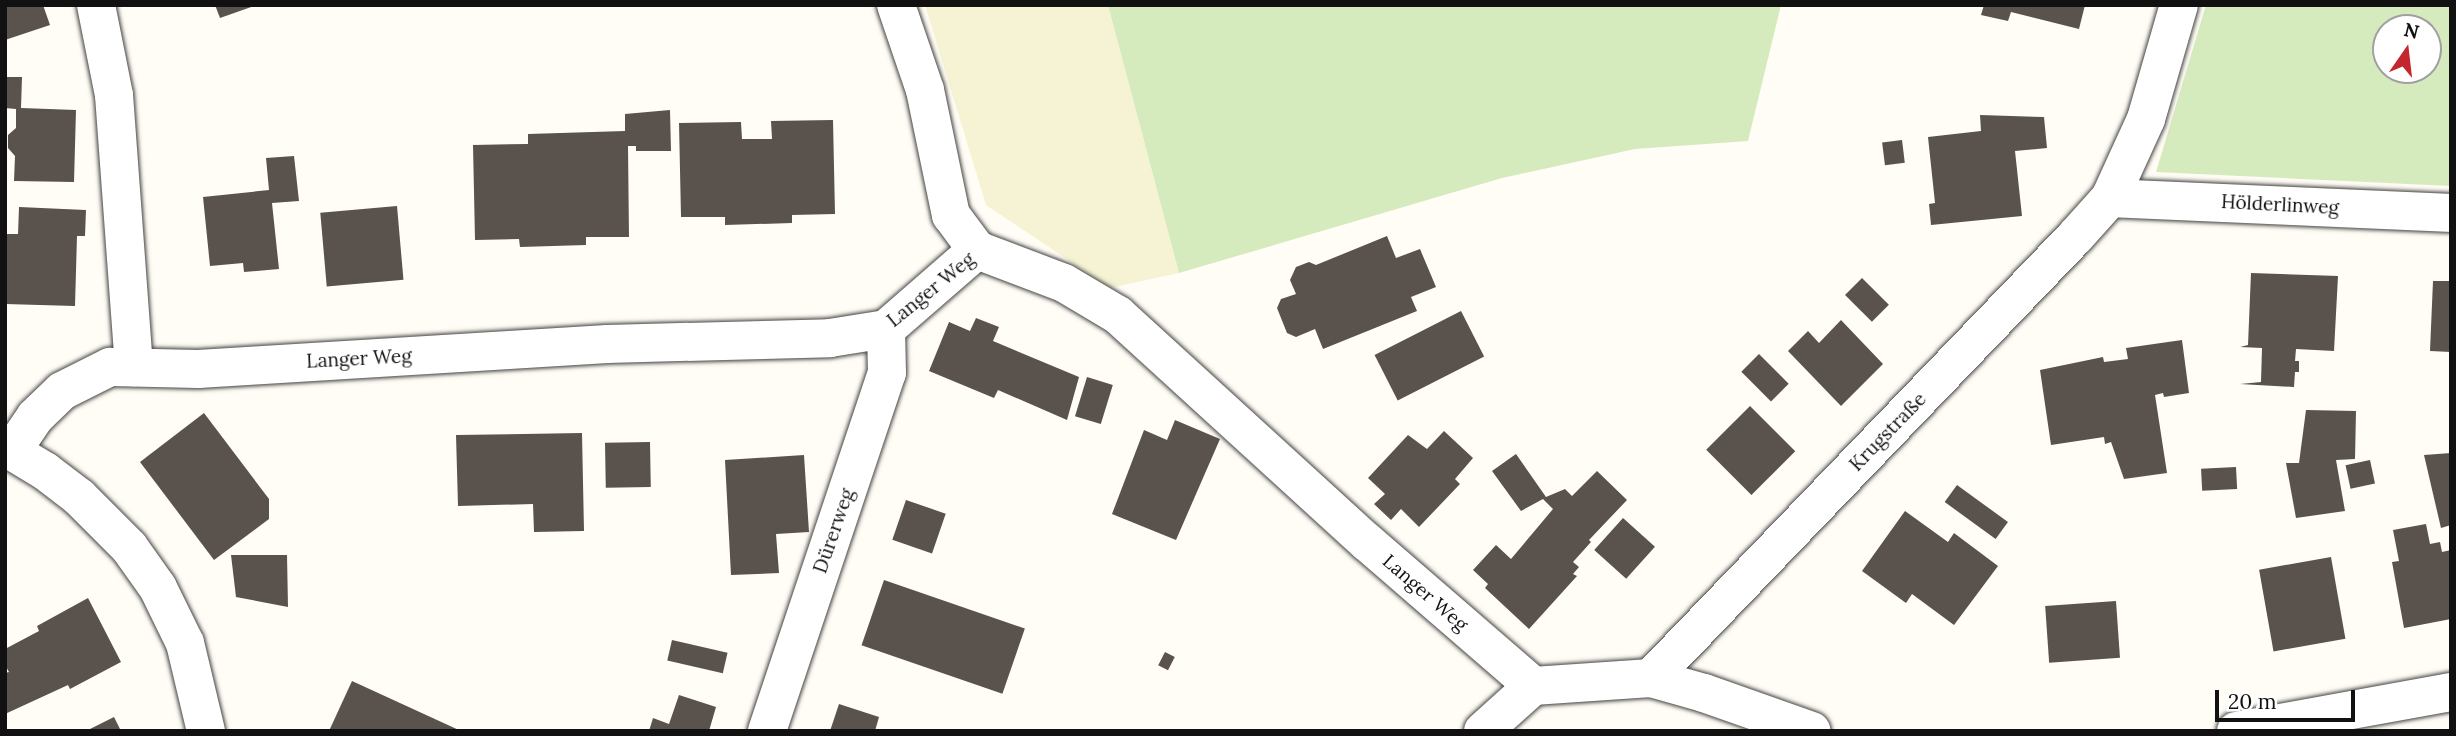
<!DOCTYPE html>
<html>
<head>
<meta charset="utf-8">
<style>
  body { margin:0 }
  #map { position:relative; width:2456px; height:736px; overflow:hidden; background:#fffdf5; font-family:Lora,serif }
  div>[style] { position:absolute }
  .farmland>* { inset:0; background:#f6f3d4 }
  .green>* { inset:0; background:#d5ebbd }
  .building>* { inset:0; background:#5a524d; transform-origin:0 0 }
  .roads { filter:drop-shadow(0 0 2px #444) drop-shadow(0 0 2px #444) }
  .minor>* { height:38px; margin:-19px; padding:0 19px; transform-origin:19px; border-radius:19px; background:#fff }
  .tertiary>* { height:38px; margin:-19px; padding:0 19px; transform-origin:19px; border-radius:19px; background:#fff }
  span { translate:-50% -50%; white-space:nowrap; text-align:center; line-height:1.15; -webkit-text-stroke:7px #fff; paint-order:stroke }
  .street-label { font-size:19px; color:#111 }
  .frame { position:absolute; inset:0; border:7px solid #111; pointer-events:none }
  .north { position:absolute; left:2372px; top:14px; width:70px; height:70px; box-sizing:border-box; background:#fff; border:2px solid #a0a0a0; border-radius:50%; rotate:14deg; font-size:19px; font-weight:700; line-height:28px; text-align:center; color:#111 }
  .north::after { content:''; display:block; margin:auto; width:24px; height:32px; background:#c4262e; clip-path:polygon(50% 0,100% 100%,50% 72%,0 100%) }
  .scale { position:absolute; left:2215px; top:690px; width:140px; height:32px; box-sizing:border-box; border:4px solid #111; border-top:0; padding-left:9px; font-size:21px; line-height:24px; white-space:nowrap; color:#111; -webkit-text-stroke:5px #fff; paint-order:stroke }
</style>
</head>
<body>
<div id="map">
  <div class="farmland">
    <div style="clip-path:polygon(925px 5px,1108px 5px,1179px 273px,1110px 288px,986px 205px)"></div>
  </div>
  <div class="green">
    <div style="clip-path:polygon(1108px 5px,1781px 5px,1748px 141px,1635px 149px,1502px 178px,1179px 273px)"></div>
    <div style="clip-path:polygon(evenodd,2206px 5px,2451px 5px,2451px 186px,2156px 172px,2206px 5px,2386px 28px,2428px 28px,2428px 70px,2386px 70px,2386px 28px)"></div>
  </div>
  <div class="building">
    <div style="clip-path:polygon(5px 5px,43px 5px,50px 25px,5px 40px)"></div>
    <div style="clip-path:polygon(215px 5px,254px 5px,254px 6px,220px 18px)"></div>
    <div style="clip-path:polygon(1984px 5px,2085px 5px,2079px 29px,2011px 12px,2008px 21px,1981px 15px)"></div>
    <div style="clip-path:polygon(5px 77px,22px 77px,21px 108px,76px 110px,74px 182px,14px 181px,15px 156px,8px 148px,8px 135px,16px 128px,16px 109px,5px 108px)"></div>
    <div style="clip-path:polygon(670px 110px,671px 151px,636px 151px,636px 146px,628px 146px,629px 237px,586px 237px,586px 245px,520px 247px,519px 239px,475px 240px,473px 145px,528px 144px,528px 134px,625px 131px,625px 114px)"></div>
    <div style="clip-path:polygon(1980px 115px,2044px 117px,2047px 148px,2015px 151px,2022px 216px,1931px 225px,1929px 204px,1935px 203px,1928px 137px,1981px 131px)"></div>
    <div style="clip-path:polygon(833px 120px,835px 214px,792px 215px,792px 223px,725px 225px,725px 217px,681px 217px,679px 123px,741px 122px,742px 139px,772px 139px,771px 121px)"></div>
    <div style="left:1902px;top:140px;width:23px;height:20px;rotate:83deg"></div>
    <div style="clip-path:polygon(294px 156px,299px 201px,272px 203px,279px 269px,244px 272px,243px 263px,210px 266px,203px 197px,269px 190px,266px 158px)"></div>
    <div style="left:397px;top:206px;width:74px;height:77px;rotate:85deg"></div>
    <div style="clip-path:polygon(19px 207px,86px 210px,85px 236px,77px 236px,75px 306px,5px 304px,7px 234px,18px 234px)"></div>
    <div style="clip-path:polygon(1387px 236px,1396px 258px,1420px 249px,1436px 287px,1411px 297px,1417px 311px,1323px 349px,1315px 329px,1296px 337px,1287px 333px,1277px 308px,1281px 299px,1296px 294px,1290px 280px,1296px 267px,1309px 262px,1316px 265px)"></div>
    <div style="clip-path:polygon(2251px 273px,2338px 276px,2334px 351px,2296px 349px,2295px 361px,2299px 361px,2299px 372px,2295px 372px,2294px 387px,2240px 384px,2261px 382px,2262px 348px,2240px 347px,2248px 345px)"></div>
    <div style="left:1862px;top:278px;width:38px;height:24px;rotate:45deg"></div>
    <div style="clip-path:polygon(2433px 281px,2451px 281px,2451px 352px,2430px 351px)"></div>
    <div style="left:1461px;top:311px;width:51px;height:97px;rotate:63deg"></div>
    <div style="clip-path:polygon(976px 318px,999px 327px,993px 341px,1079px 377px,1067px 420px,998px 390px,994px 398px,929px 371px,949px 322px,970px 331px)"></div>
    <div style="clip-path:polygon(1841px 320px,1883px 364px,1841px 406px,1788px 351px,1808px 331px,1819px 343px)"></div>
    <div style="clip-path:polygon(2182px 340px,2189px 393px,2164px 397px,2163px 393px,2155px 395px,2167px 473px,2124px 479px,2111px 442px,2105px 444px,2104px 437px,2051px 445px,2040px 370px,2103px 357px,2104px 362px,2128px 359px,2126px 348px)"></div>
    <div style="left:1759px;top:354px;width:42px;height:25px;rotate:45deg"></div>
    <div style="left:1087px;top:377px;width:27px;height:41px;rotate:17deg"></div>
    <div style="left:1750px;top:406px;width:64px;height:62px;rotate:45deg"></div>
    <div style="clip-path:polygon(2306px 410px,2356px 411px,2355px 459px,2336px 460px,2345px 511px,2296px 518px,2286px 463px,2299px 463px)"></div>
    <div style="clip-path:polygon(204px 413px,269px 499px,269px 519px,214px 560px,140px 462px)"></div>
    <div style="clip-path:polygon(1175px 420px,1220px 439px,1176px 540px,1112px 514px,1144px 430px,1167px 440px)"></div>
    <div style="clip-path:polygon(1444px 431px,1473px 458px,1455px 479px,1460px 484px,1419px 527px,1401px 509px,1391px 520px,1374px 504px,1385px 494px,1368px 478px,1408px 435px,1427px 449px)"></div>
    <div style="clip-path:polygon(582px 433px,584px 531px,534px 532px,533px 504px,458px 506px,456px 435px)"></div>
    <div style="left:650px;top:442px;width:45px;height:45px;rotate:89deg"></div>
    <div style="clip-path:polygon(2451px 453px,2451px 525px,2441px 528px,2424px 455px)"></div>
    <div style="clip-path:polygon(1516px 454px,1546px 497px,1565px 489px,1572px 496px,1597px 471px,1627px 500px,1589px 540px,1591px 542px,1573px 562px,1579px 567px,1573px 574px,1577px 576px,1529px 629px,1485px 588px,1488px 584px,1473px 570px,1496px 545px,1511px 559px,1553px 509px,1543px 499px,1521px 511px,1492px 471px)"></div>
    <div style="clip-path:polygon(804px 455px,809px 532px,776px 534px,779px 573px,731px 575px,725px 460px)"></div>
    <div style="left:2370px;top:460px;width:24px;height:25px;rotate:78deg"></div>
    <div style="left:2236px;top:467px;width:22px;height:35px;rotate:87deg"></div>
    <div style="left:1957px;top:485px;width:63px;height:21px;rotate:36deg"></div>
    <div style="left:906px;top:500px;width:42px;height:42px;rotate:19deg"></div>
    <div style="clip-path:polygon(1905px 511px,1948px 542px,1954px 533px,1998px 566px,1954px 625px,1912px 594px,1906px 603px,1862px 571px)"></div>
    <div style="left:1623px;top:518px;width:43px;height:43px;rotate:42deg"></div>
    <div style="clip-path:polygon(2426px 524px,2430px 544px,2440px 542px,2442px 552px,2451px 550px,2451px 619px,2404px 628px,2392px 562px,2399px 561px,2393px 530px)"></div>
    <div style="clip-path:polygon(231px 555px,287px 555px,288px 607px,236px 597px)"></div>
    <div style="left:2331px;top:557px;width:83px;height:73px;rotate:80deg"></div>
    <div style="left:884px;top:580px;width:149px;height:69px;rotate:19deg"></div>
    <div style="clip-path:polygon(88px 598px,121px 662px,70px 689px,68px 685px,5px 714px,5px 673px,9px 672px,5px 665px,5px 649px,39px 631px,37px 626px)"></div>
    <div style="left:2116px;top:601px;width:57px;height:71px;rotate:86deg"></div>
    <div style="left:672px;top:640px;width:57px;height:21px;rotate:13deg"></div>
    <div style="left:1165px;top:652px;width:11px;height:15px;rotate:27deg"></div>
    <div style="clip-path:polygon(352px 681px,461px 731px,329px 731px)"></div>
    <div style="clip-path:polygon(679px 695px,716px 707px,709px 731px,649px 731px,653px 718px,669px 724px)"></div>
    <div style="clip-path:polygon(839px 704px,879px 717px,875px 731px,830px 731px)"></div>
    <div style="clip-path:polygon(114px 717px,121px 731px,86px 731px)"></div>
  </div>
  <div class="roads">
    <div class="minor">
      <div style="left:96px;top:5px;width:92px;rotate:78.7deg"></div>
      <div style="left:114px;top:95px;width:273px;rotate:85.8deg"></div>
      <div style="left:896px;top:5px;width:90px;rotate:71.2deg"></div>
      <div style="left:925px;top:90px;width:128px;rotate:78.3deg"></div>
      <div style="left:951px;top:215px;width:44px;rotate:53.4deg"></div>
      <div style="left:2110px;top:198px;width:341px;rotate:2.5deg"></div>
      <div style="left:977px;top:250px;width:93px;rotate:20.8deg"></div>
      <div style="left:1064px;top:283px;width:63px;rotate:30.7deg"></div>
      <div style="left:1118px;top:315px;width:337px;rotate:42.4deg"></div>
      <div style="left:1367px;top:542px;width:220px;rotate:40.9deg"></div>
      <div style="left:12px;top:451px;width:41px;rotate:-55.9deg"></div>
      <div style="left:35px;top:417px;width:37px;rotate:-44deg"></div>
      <div style="left:62px;top:391px;width:54px;rotate:-26.6deg"></div>
      <div style="left:110px;top:367px;width:88px;rotate:1.3deg"></div>
      <div style="left:198px;top:369px;width:410px;rotate:-3.5deg"></div>
      <div style="left:607px;top:344px;width:223px;rotate:-1.5deg"></div>
      <div style="left:830px;top:338px;width:57px;rotate:-9.1deg"></div>
      <div style="left:886px;top:329px;width:121px;rotate:-41deg"></div>
      <div style="left:1651px;top:678px;width:55px;rotate:15.8deg"></div>
      <div style="left:1704px;top:693px;width:114px;rotate:19.4deg"></div>
      <div style="left:767px;top:731px;width:378px;rotate:-71.5deg"></div>
      <div style="left:887px;top:373px;width:44px;rotate:-91.3deg"></div>
      <div style="left:1483px;top:731px;width:67px;rotate:-42deg"></div>
      <div style="left:1533px;top:686px;width:118px;rotate:-3.9deg"></div>
      <div style="left:1651px;top:678px;width:612px;rotate:-46.13deg"></div>
      <div style="left:2075px;top:237px;width:52px;rotate:-48.1deg"></div>
      <div style="left:2110px;top:198px;width:87px;rotate:-65.5deg"></div>
      <div style="left:2146px;top:119px;width:119px;rotate:-73.9deg"></div>
      <div style="left:2236px;top:731px;width:219px;rotate:-10.3deg"></div>
    </div>
    <div class="tertiary">
      <div style="left:5px;top:447px;width:47px;rotate:31deg"></div>
      <div style="left:45px;top:471px;width:43px;rotate:37.4deg"></div>
      <div style="left:79px;top:497px;width:71px;rotate:45deg"></div>
      <div style="left:129px;top:547px;width:50px;rotate:54.7deg"></div>
      <div style="left:158px;top:588px;width:61px;rotate:63.9deg"></div>
      <div style="left:185px;top:643px;width:90px;rotate:76.6deg"></div>
    </div>
  </div>
  <div class="street-label">
    <span style="left:2280px;top:205px;rotate:3deg">Hölderlinweg</span>
    <span style="left:931px;top:290px;rotate:-39deg">Langer Weg</span>
    <span style="left:359px;top:359px;rotate:-3deg">Langer Weg</span>
    <span style="left:1888px;top:432px;rotate:-46deg">Krugstraße</span>
    <span style="left:834px;top:531px;rotate:-71deg">Dürerweg</span>
    <span style="left:1425px;top:593px;rotate:41deg">Langer Weg</span>
  </div>
  <div class="frame"></div>
  <div class="north">N</div>
  <div class="scale">20 m</div>
</div>
</body>
</html>
